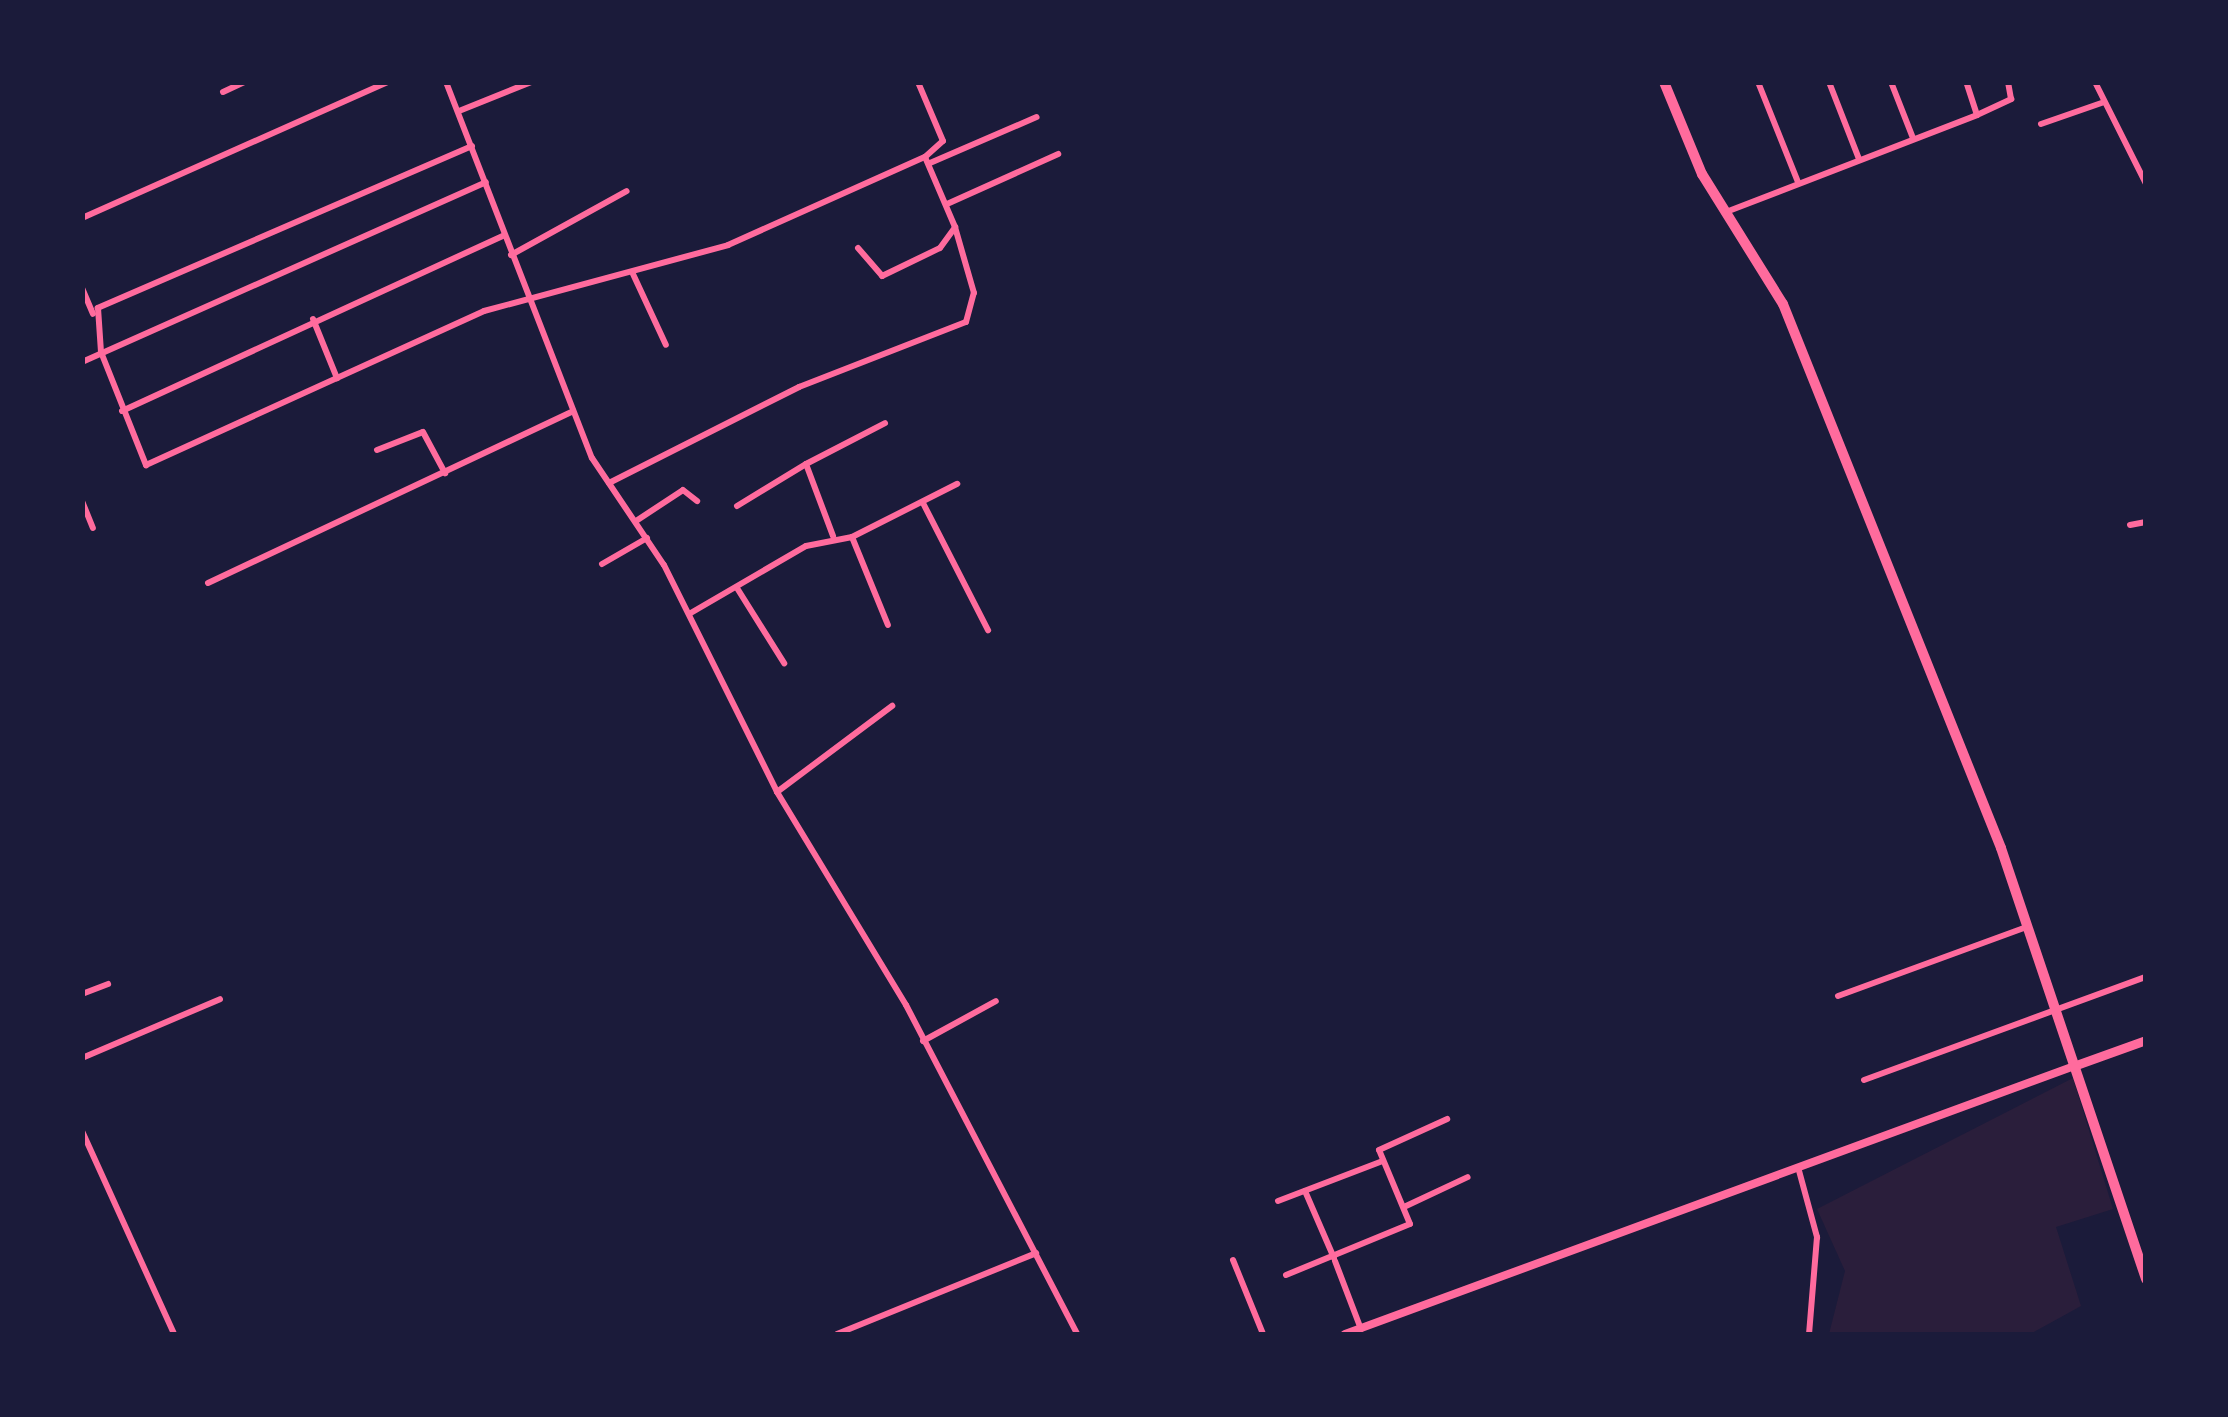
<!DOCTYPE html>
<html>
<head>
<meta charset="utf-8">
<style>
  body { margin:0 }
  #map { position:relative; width:2228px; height:1417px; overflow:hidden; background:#1b1b3a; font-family:Signika,sans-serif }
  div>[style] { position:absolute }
  .green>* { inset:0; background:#2a1e3b }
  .minor>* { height:6px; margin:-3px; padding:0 3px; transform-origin:3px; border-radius:3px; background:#ff6b9d }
  .tertiary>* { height:8px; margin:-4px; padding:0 4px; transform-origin:4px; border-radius:4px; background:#ff6b9d }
  .secondary>* { height:9px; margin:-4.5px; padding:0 4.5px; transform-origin:4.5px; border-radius:4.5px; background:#ff6b9d }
  .trunk>* { height:10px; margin:-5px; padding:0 5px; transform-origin:5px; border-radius:5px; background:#ff6b9d }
  span { translate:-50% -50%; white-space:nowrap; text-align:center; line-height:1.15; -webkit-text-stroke:8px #1b1b3a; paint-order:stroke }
  .frame { position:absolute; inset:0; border:85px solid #1b1b3a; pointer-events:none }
</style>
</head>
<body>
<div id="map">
  <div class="green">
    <div style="clip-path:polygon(2073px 1078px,2113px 1209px,2056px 1227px,2081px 1306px,2030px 1334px,1829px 1334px,1845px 1271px,1817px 1209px)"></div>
  </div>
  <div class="minor">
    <div style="left:446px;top:82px;width:403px;rotate:68.8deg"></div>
    <div style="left:592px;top:458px;width:129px;rotate:56.1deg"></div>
    <div style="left:664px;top:565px;width:254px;rotate:63.5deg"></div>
    <div style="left:777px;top:792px;width:249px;rotate:58.8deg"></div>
    <div style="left:906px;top:1005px;width:371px;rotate:62.5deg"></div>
    <div style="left:1758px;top:82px;width:108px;rotate:68.2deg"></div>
    <div style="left:1829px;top:82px;width:83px;rotate:68.7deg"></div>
    <div style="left:1891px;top:82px;width:60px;rotate:68.6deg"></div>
    <div style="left:2095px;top:82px;width:114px;rotate:63.4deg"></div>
    <div style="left:223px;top:92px;width:23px;rotate:-25deg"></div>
    <div style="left:459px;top:111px;width:78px;rotate:-21.9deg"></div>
    <div style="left:1977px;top:115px;width:38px;rotate:-25deg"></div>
    <div style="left:2011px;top:99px;width:17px;rotate:-100deg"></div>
    <div style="left:2041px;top:124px;width:67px;rotate:-19.2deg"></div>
    <div style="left:472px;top:146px;width:408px;rotate:156.6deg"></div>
    <div style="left:98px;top:308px;width:44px;rotate:86.1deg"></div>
    <div style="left:101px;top:352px;width:122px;rotate:68.3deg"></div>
    <div style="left:146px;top:465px;width:371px;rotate:-24.5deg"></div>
    <div style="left:484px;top:311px;width:253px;rotate:-15.1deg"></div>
    <div style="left:728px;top:245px;width:216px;rotate:-24.1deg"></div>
    <div style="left:930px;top:163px;width:116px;rotate:-23.3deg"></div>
    <div style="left:947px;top:204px;width:122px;rotate:-24.2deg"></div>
    <div style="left:1726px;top:212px;width:269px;rotate:-21.1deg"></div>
    <div style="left:1977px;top:115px;width:35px;rotate:-108deg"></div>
    <div style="left:82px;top:218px;width:334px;rotate:-24deg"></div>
    <div style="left:858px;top:248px;width:37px;rotate:49deg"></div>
    <div style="left:882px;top:276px;width:64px;rotate:-25.8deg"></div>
    <div style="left:940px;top:248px;width:26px;rotate:-54deg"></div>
    <div style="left:955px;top:227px;width:76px;rotate:-113.2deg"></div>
    <div style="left:925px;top:157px;width:24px;rotate:-42deg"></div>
    <div style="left:943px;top:141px;width:64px;rotate:-113deg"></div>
    <div style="left:511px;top:255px;width:132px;rotate:-28.9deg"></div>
    <div style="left:633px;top:274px;width:78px;rotate:65.1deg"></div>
    <div style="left:82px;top:288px;width:28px;rotate:67deg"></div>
    <div style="left:313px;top:319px;width:64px;rotate:67.9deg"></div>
    <div style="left:82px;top:362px;width:442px;rotate:-24deg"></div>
    <div style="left:122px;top:411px;width:419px;rotate:-24.7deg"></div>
    <div style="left:377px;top:450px;width:49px;rotate:-21.4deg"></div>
    <div style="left:423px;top:432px;width:47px;rotate:61.8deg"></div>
    <div style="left:806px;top:464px;width:89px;rotate:-27.4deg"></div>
    <div style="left:609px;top:483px;width:213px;rotate:-26.8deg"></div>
    <div style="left:799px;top:387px;width:179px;rotate:-21.3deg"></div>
    <div style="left:966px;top:322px;width:30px;rotate:-75deg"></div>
    <div style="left:974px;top:293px;width:69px;rotate:-106.1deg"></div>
    <div style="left:82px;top:501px;width:29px;rotate:68deg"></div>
    <div style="left:923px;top:503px;width:143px;rotate:62.9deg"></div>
    <div style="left:737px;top:506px;width:81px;rotate:-31.3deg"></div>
    <div style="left:806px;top:464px;width:77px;rotate:69.4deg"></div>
    <div style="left:636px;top:521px;width:56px;rotate:-33.4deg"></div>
    <div style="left:683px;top:490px;width:18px;rotate:38deg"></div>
    <div style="left:2130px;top:525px;width:16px;rotate:-11deg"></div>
    <div style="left:852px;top:537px;width:95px;rotate:67.8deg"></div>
    <div style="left:602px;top:564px;width:52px;rotate:-30deg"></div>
    <div style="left:208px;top:583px;width:401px;rotate:-25.2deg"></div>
    <div style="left:737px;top:588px;width:89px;rotate:57.9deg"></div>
    <div style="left:689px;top:614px;width:135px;rotate:-30.2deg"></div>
    <div style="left:806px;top:546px;width:47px;rotate:-11.1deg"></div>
    <div style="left:852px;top:537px;width:118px;rotate:-26.8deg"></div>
    <div style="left:777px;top:792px;width:144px;rotate:-36.8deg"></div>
    <div style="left:82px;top:994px;width:28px;rotate:-21deg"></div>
    <div style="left:1838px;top:996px;width:203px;rotate:-20.1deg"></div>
    <div style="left:923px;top:1041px;width:83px;rotate:-28.7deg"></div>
    <div style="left:82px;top:1058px;width:150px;rotate:-23.1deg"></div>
    <div style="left:1864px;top:1080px;width:300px;rotate:-20.1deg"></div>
    <div style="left:82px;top:1131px;width:223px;rotate:65.6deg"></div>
    <div style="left:1798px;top:1167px;width:73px;rotate:74.8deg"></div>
    <div style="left:1817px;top:1237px;width:97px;rotate:94.7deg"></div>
    <div style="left:1305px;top:1191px;width:73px;rotate:66.6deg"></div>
    <div style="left:1278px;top:1201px;width:112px;rotate:-20.9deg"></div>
    <div style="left:1406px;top:1206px;width:68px;rotate:-25.1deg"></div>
    <div style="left:1233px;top:1260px;width:80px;rotate:67.9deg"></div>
    <div style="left:1335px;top:1261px;width:73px;rotate:69.1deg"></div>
    <div style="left:1286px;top:1275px;width:134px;rotate:-22.4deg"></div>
    <div style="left:1410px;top:1224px;width:80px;rotate:-112.7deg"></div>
    <div style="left:1379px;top:1150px;width:75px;rotate:-24.5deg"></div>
    <div style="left:837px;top:1334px;width:215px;rotate:-22.1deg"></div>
  </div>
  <div class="tertiary">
    <div style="left:1345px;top:1334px;width:780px;rotate:-20.18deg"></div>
  </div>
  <div class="secondary">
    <div style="left:2079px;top:1064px;width:71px;rotate:-19.7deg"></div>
  </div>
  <div class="trunk">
    <div style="left:1664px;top:82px;width:100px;rotate:67.6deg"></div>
    <div style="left:1702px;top:174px;width:153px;rotate:58.1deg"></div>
    <div style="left:1783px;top:304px;width:586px;rotate:68.16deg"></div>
    <div style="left:2001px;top:848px;width:455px;rotate:71.4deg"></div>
  </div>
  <div class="frame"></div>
</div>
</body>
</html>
